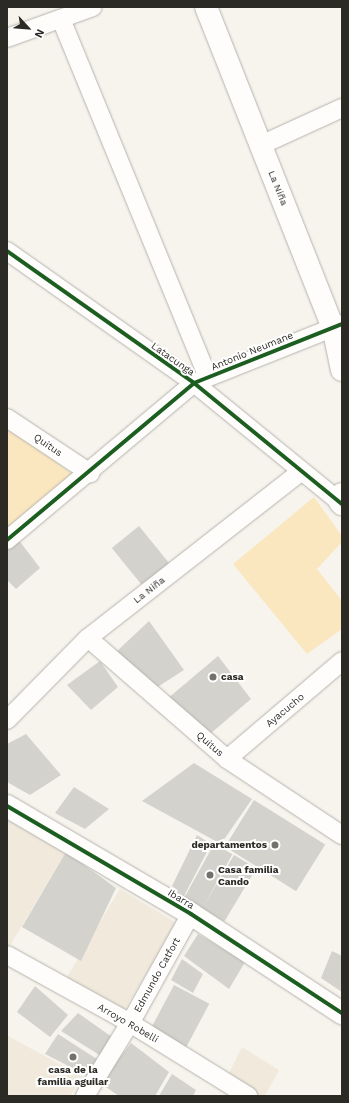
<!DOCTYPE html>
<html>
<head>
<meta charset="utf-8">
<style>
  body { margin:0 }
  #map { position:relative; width:349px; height:1103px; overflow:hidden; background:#f7f4ed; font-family:"Work Sans",sans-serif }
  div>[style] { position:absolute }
  .built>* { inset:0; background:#f0e9dc; transform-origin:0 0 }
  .green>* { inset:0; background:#fae7c0 }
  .building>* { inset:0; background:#d4d2cd; transform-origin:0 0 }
  .roads { filter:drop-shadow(0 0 1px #b5b3ae) drop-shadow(0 0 1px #b5b3ae) }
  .minor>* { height:18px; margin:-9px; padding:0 9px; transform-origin:9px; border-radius:9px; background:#fefdfc }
  .tertiary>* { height:22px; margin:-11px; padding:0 11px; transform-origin:11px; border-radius:11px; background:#fefdfc }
  .cycleway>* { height:4px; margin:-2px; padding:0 2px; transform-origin:2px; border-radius:2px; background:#1b5e20 }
  .dots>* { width:11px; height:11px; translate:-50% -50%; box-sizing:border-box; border:2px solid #fff; border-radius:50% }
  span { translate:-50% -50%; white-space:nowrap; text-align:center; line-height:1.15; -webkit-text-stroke:4px #fff; paint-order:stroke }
  .street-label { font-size:10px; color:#2c2a25 }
  .poi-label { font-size:10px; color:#2c2a25; font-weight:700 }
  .left { translate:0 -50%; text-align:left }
  .right { translate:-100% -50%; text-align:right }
  .frame { position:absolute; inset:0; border:8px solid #2c2a25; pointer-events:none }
  .north { position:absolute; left:8px; top:8px; width:40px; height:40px; -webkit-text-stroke:3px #fff; paint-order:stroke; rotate:116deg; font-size:11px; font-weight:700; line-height:16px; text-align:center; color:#2c2a25 }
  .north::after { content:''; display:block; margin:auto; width:14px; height:18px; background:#2c2a25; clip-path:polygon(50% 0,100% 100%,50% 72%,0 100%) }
</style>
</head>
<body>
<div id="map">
  <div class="built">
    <div style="clip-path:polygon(7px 810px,66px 852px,9px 947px,7px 946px)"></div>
    <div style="left:120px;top:889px;width:66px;height:113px;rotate:31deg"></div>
    <div style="clip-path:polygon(8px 1036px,83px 1077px,70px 1096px,7px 1096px)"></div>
    <div style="clip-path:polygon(242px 1047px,279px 1070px,265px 1096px,253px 1096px,226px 1079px)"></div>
  </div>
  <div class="green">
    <div style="clip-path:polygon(7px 427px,81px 480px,7px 540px)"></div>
    <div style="clip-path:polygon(314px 497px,342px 536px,342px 542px,317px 569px,342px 601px,342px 629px,307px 654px,233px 564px)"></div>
  </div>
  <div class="building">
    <div style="left:139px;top:526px;width:49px;height:35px;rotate:51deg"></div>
    <div style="clip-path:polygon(18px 539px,40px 568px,16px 589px,7px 580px,7px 547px)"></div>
    <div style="clip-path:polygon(149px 621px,184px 670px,156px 688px,116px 652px)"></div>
    <div style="clip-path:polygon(218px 656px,251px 699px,210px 734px,167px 699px)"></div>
    <div style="clip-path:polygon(100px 661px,118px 687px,91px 710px,67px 685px)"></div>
    <div style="clip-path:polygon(26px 734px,61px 775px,30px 795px,7px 782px,7px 744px)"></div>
    <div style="clip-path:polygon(194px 763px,252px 799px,221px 844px,142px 801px)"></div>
    <div style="clip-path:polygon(74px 787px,109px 809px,85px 829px,55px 813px)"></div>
    <div style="left:254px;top:800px;width:84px;height:55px;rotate:32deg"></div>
    <div style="clip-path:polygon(197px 835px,211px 844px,184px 896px,172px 886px)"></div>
    <div style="left:214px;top:844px;width:21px;height:64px;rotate:29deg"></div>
    <div style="clip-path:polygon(66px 852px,116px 888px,81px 961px,22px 927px)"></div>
    <div style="left:234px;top:855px;width:26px;height:62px;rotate:31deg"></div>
    <div style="clip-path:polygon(198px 934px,245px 962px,229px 989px,184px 956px)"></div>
    <div style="clip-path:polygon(332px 951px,342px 956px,342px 992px,321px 978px)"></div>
    <div style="clip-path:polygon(182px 959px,203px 974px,193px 993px,171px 980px)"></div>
    <div style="left:174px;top:985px;width:40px;height:49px;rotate:28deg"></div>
    <div style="clip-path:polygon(35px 986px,68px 1015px,50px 1037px,17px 1012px)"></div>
    <div style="clip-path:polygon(78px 1013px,112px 1037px,101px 1056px,61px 1031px)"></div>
    <div style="clip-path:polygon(58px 1034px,100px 1061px,88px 1076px,45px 1054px)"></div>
    <div style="clip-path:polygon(131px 1043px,169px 1072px,155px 1096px,119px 1096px,100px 1083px)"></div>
    <div style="clip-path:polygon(172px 1074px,196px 1090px,193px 1096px,159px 1096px)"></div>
  </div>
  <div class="roads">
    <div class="minor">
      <div style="left:61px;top:19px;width:387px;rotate:67.7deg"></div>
      <div style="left:7px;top:38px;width:91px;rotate:-19.8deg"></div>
      <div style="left:261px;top:145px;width:89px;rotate:-24.6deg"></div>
      <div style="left:7px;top:251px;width:229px;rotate:35.2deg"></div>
      <div style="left:194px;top:383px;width:188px;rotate:39.2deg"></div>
      <div style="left:7px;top:418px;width:100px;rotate:33.5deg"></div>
      <div style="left:7px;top:540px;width:244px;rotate:-40deg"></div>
      <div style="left:194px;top:383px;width:159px;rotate:-21.7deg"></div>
      <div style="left:88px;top:638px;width:184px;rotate:41deg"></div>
      <div style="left:227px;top:759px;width:138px;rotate:33.5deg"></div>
      <div style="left:7px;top:720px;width:115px;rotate:-45.4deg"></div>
      <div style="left:88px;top:638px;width:271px;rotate:-38deg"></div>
      <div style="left:227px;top:759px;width:151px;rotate:-40.4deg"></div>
      <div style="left:7px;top:955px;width:141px;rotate:28.9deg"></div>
      <div style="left:130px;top:1023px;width:139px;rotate:31.7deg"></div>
      <div style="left:85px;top:1096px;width:92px;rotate:-58.4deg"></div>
      <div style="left:133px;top:1018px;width:119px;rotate:-60.9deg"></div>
    </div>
    <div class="tertiary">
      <div style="left:206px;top:7px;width:344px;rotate:68.4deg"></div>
      <div style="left:333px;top:327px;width:44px;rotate:78.2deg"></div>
      <div style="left:342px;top:494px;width:8px;rotate:104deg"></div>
      <div style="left:340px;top:502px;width:3px;rotate:45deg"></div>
      <div style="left:7px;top:806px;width:213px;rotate:30.4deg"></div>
      <div style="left:191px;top:914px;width:181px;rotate:33.3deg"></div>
    </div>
  </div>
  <div class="cycleway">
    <div style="left:7px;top:251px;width:229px;rotate:35.2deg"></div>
    <div style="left:194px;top:383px;width:191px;rotate:39.3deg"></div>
    <div style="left:7px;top:540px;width:244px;rotate:-40deg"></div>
    <div style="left:194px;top:383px;width:159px;rotate:-21.7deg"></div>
    <div style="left:7px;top:806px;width:213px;rotate:30.4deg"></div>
    <div style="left:191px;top:914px;width:181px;rotate:33.3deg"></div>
  </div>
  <div class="dots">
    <div style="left:213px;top:677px;background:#73716b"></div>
    <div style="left:275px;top:845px;background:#73716b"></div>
    <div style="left:210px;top:875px;background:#73716b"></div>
    <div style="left:73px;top:1057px;background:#73716b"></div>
  </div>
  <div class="street-label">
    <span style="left:278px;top:188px;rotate:68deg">La Niña</span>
    <span style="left:252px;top:351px;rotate:-22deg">Antonio Neumane</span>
    <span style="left:173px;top:359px;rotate:35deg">Latacunga</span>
    <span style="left:48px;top:445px;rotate:34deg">Quitus</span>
    <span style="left:149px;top:590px;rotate:-38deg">La Niña</span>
    <span style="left:285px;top:710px;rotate:-40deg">Ayacucho</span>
    <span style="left:210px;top:744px;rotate:41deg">Quitus</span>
    <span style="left:181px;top:899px;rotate:31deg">Ibarra</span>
    <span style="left:157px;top:975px;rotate:-61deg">Edmundo Catfort</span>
    <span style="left:128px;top:1023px;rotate:30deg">Arroyo Robelli</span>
  </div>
  <div class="poi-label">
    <span class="left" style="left:221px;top:677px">casa</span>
    <span class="right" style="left:267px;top:845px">departamentos</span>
    <span class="left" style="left:218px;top:875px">Casa familia<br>Cando</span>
    <span style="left:73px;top:1075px">casa de la<br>familia aguilar</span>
  </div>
  <div class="frame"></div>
  <div class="north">N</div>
</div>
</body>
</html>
